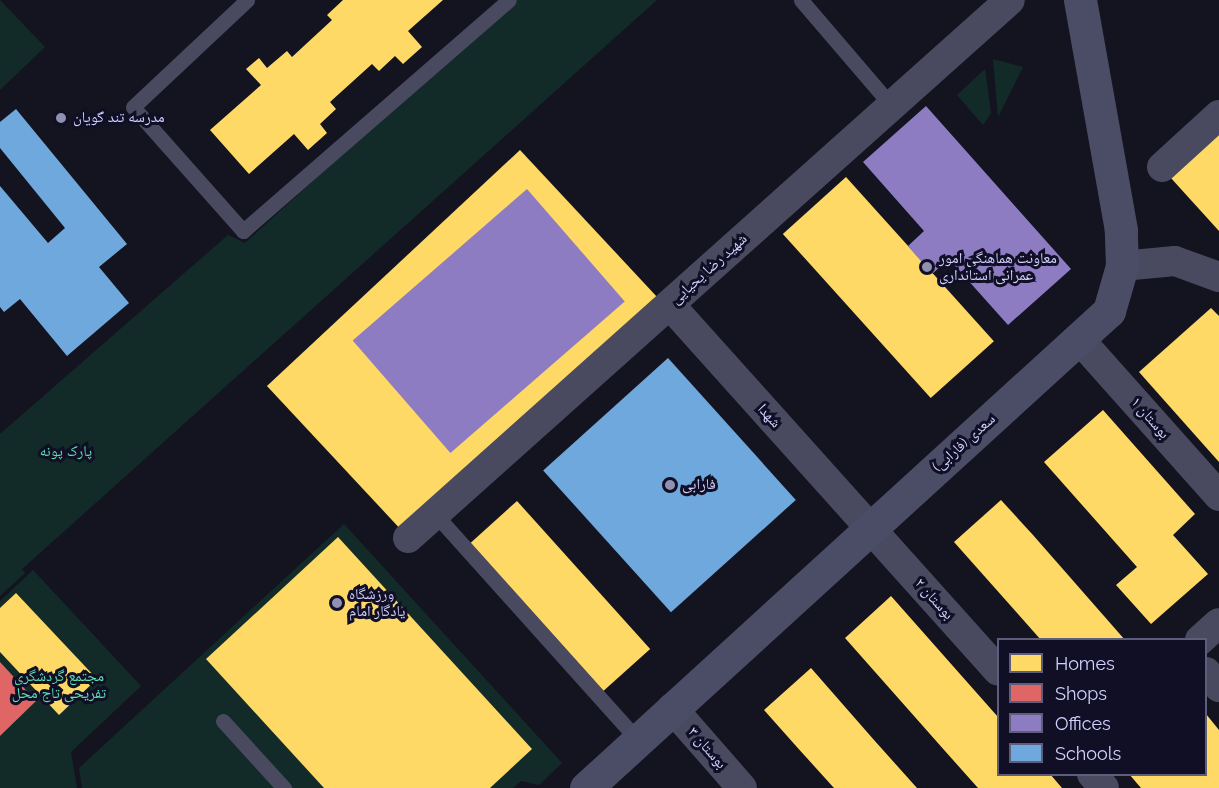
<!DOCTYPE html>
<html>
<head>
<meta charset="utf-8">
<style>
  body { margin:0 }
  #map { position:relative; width:1219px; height:788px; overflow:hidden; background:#141420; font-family:Raleway,"Noto Naskh Arabic",sans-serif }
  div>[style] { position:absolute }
  .green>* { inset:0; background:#122b29 }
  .homes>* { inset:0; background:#ffd966; transform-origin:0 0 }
  .shops>* { inset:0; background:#e06666 }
  .offices>* { inset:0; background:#8e7cc3; transform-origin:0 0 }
  .schools>* { inset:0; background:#6fa8dc; transform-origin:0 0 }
  .lane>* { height:15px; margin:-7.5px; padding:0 7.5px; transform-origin:7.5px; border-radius:7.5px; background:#494a60 }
  .street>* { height:30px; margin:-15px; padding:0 15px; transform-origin:15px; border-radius:15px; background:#494a60 }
  .secondary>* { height:33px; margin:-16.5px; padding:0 16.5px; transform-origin:16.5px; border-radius:16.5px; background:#4b4d67 }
  .dots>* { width:16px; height:16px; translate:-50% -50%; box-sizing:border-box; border:3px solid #100f25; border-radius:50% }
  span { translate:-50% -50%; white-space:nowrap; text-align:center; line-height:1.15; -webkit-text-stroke:6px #100f25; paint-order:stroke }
  .poi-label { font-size:15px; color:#d3d2ff }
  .left { translate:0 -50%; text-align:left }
  .street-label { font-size:15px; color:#d3d2ff }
  .park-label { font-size:15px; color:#5edfb1 }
  .legend { position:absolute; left:997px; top:638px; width:210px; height:138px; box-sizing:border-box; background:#100f25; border:2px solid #5e5d7c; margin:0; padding:8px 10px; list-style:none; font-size:18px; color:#d3d2ff }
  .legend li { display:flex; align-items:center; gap:12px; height:30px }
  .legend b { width:30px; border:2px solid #5e5d7c }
</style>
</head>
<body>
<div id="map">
  <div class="green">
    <div style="clip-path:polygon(0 0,45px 47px,0 90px)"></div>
    <div style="clip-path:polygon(512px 0,657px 0,22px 569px,25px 573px,0 596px,0 434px,228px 235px,245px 243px)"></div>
    <div style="clip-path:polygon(993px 59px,1023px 67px,998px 117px)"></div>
    <div style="clip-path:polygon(985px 69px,991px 113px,983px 125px,957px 95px)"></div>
    <div style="clip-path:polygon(344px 524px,562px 763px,539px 785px,521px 781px,513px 788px,82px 788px,79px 768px)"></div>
    <div style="clip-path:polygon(33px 570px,141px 686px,71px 752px,77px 788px,0 788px,0 601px)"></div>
  </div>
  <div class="homes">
    <div style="clip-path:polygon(343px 0,443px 0,408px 31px,422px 47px,403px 64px,395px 56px,379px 71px,372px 64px,330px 102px,336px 109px,320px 124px,327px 133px,308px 150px,294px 134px,249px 174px,210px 130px,261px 85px,246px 69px,259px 58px,267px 68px,287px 51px,292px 57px,332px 20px,327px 15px)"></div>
    <div style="clip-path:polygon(1219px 133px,1219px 231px,1170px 177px)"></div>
    <div style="left:520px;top:150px;width:202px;height:346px;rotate:47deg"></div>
    <div style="left:846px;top:177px;width:221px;height:85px;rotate:48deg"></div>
    <div style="clip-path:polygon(1211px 308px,1219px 316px,1219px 462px,1139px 372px)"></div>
    <div style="clip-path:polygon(1103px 410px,1195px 514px,1173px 535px,1208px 574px,1151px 624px,1116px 585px,1137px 567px,1044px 462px)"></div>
    <div style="clip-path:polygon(1001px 500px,1033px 535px,1125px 640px,1041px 640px,954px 542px)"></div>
    <div style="left:517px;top:501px;width:199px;height:63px;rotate:48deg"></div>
    <div style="clip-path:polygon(338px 537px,532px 749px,490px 788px,324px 788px,206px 659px)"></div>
    <div style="clip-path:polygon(16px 593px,97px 679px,59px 715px,0 652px,0 608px)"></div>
    <div style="clip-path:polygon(891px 596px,998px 717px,998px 774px,1050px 774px,1062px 788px,978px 788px,945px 751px,845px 638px)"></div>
    <div style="clip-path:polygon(811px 668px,874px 740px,917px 788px,834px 788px,796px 746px,764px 710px)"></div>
    <div style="clip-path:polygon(1206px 714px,1219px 730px,1219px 788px,1141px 788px,1129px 774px,1206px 774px)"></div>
  </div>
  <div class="shops">
    <div style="clip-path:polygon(0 662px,36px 701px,0 736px)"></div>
  </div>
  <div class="offices">
    <div style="clip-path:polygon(926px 106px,1071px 269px,1008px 325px,949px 259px,932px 274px,908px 246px,924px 231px,863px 162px)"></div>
    <div style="left:527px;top:189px;width:149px;height:231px;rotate:49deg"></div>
  </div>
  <div class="schools">
    <div style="clip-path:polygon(16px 109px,127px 244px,99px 267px,129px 303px,67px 356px,20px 299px,4px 312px,0 307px,0 186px,48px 243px,65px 228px,0 148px,0 122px)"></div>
    <div style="left:668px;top:358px;width:191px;height:168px;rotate:48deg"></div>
  </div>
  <div class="lane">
    <div style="left:247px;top:0;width:156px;rotate:136.8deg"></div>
    <div style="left:133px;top:107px;width:166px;rotate:48.4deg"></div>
    <div style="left:243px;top:231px;width:352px;rotate:-41deg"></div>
    <div style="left:801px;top:0;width:137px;rotate:49.4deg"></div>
    <div style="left:435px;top:514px;width:304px;rotate:48.1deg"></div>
    <div style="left:223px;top:721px;width:91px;rotate:47.7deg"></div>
  </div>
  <div class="street">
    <div style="left:1162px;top:167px;width:77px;rotate:-42.4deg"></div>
    <div style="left:1122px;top:266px;width:53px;rotate:-5.4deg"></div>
    <div style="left:1175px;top:261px;width:47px;rotate:20deg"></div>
    <div style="left:670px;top:305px;width:491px;rotate:48.1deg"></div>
    <div style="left:1080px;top:340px;width:209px;rotate:48.3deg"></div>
    <div style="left:408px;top:538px;width:807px;rotate:-41.79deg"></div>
    <div style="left:1200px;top:640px;width:25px;rotate:-42deg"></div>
    <div style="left:1206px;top:672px;width:20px;rotate:49deg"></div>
    <div style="left:672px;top:708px;width:106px;rotate:48.8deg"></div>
    <div style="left:1092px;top:774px;width:18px;rotate:49deg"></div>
  </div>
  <div class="secondary">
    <div style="left:586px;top:788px;width:708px;rotate:-42.37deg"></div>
    <div style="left:1109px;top:311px;width:47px;rotate:-73.9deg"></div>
    <div style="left:1122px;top:266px;width:36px;rotate:-92deg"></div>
    <div style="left:1121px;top:230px;width:234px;rotate:-100.1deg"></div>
  </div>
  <div class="dots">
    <div style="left:61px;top:118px;background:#9090b1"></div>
    <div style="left:927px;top:267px;background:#9090b1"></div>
    <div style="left:670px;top:485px;background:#9090b1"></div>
    <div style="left:337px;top:603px;background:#9090b1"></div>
  </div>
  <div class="poi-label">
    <span class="left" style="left:73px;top:118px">مدرسه تند گویان</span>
    <span class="left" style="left:939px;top:267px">معاونت هماهنگی امور<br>عمرانی استانداری</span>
    <span class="left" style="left:682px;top:485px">فارابی</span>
    <span class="left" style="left:349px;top:603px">ورزشگاه<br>یادگار امام</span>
  </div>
  <div class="street-label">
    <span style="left:709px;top:269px;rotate:-42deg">شهید رضا یحیایی</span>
    <span style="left:769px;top:416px;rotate:48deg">شهدا</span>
    <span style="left:1150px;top:418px;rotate:49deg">بوستان ۱</span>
    <span style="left:964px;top:443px;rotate:-42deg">سعدی (فارابی)</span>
    <span style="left:934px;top:599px;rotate:48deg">بوستان ۲</span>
    <span style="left:707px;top:748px;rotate:49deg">بوستان ۳</span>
  </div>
  <div class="park-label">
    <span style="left:66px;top:452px">پارک پونه</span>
    <span style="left:59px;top:685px">مجتمع گردشگری<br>تفریحی تاج محل</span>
  </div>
  <ul class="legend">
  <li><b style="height:16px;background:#ffd966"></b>Homes</li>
  <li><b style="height:16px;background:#e06666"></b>Shops</li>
  <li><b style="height:16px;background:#8e7cc3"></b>Offices</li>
  <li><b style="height:16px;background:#6fa8dc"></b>Schools</li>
  </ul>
</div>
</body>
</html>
